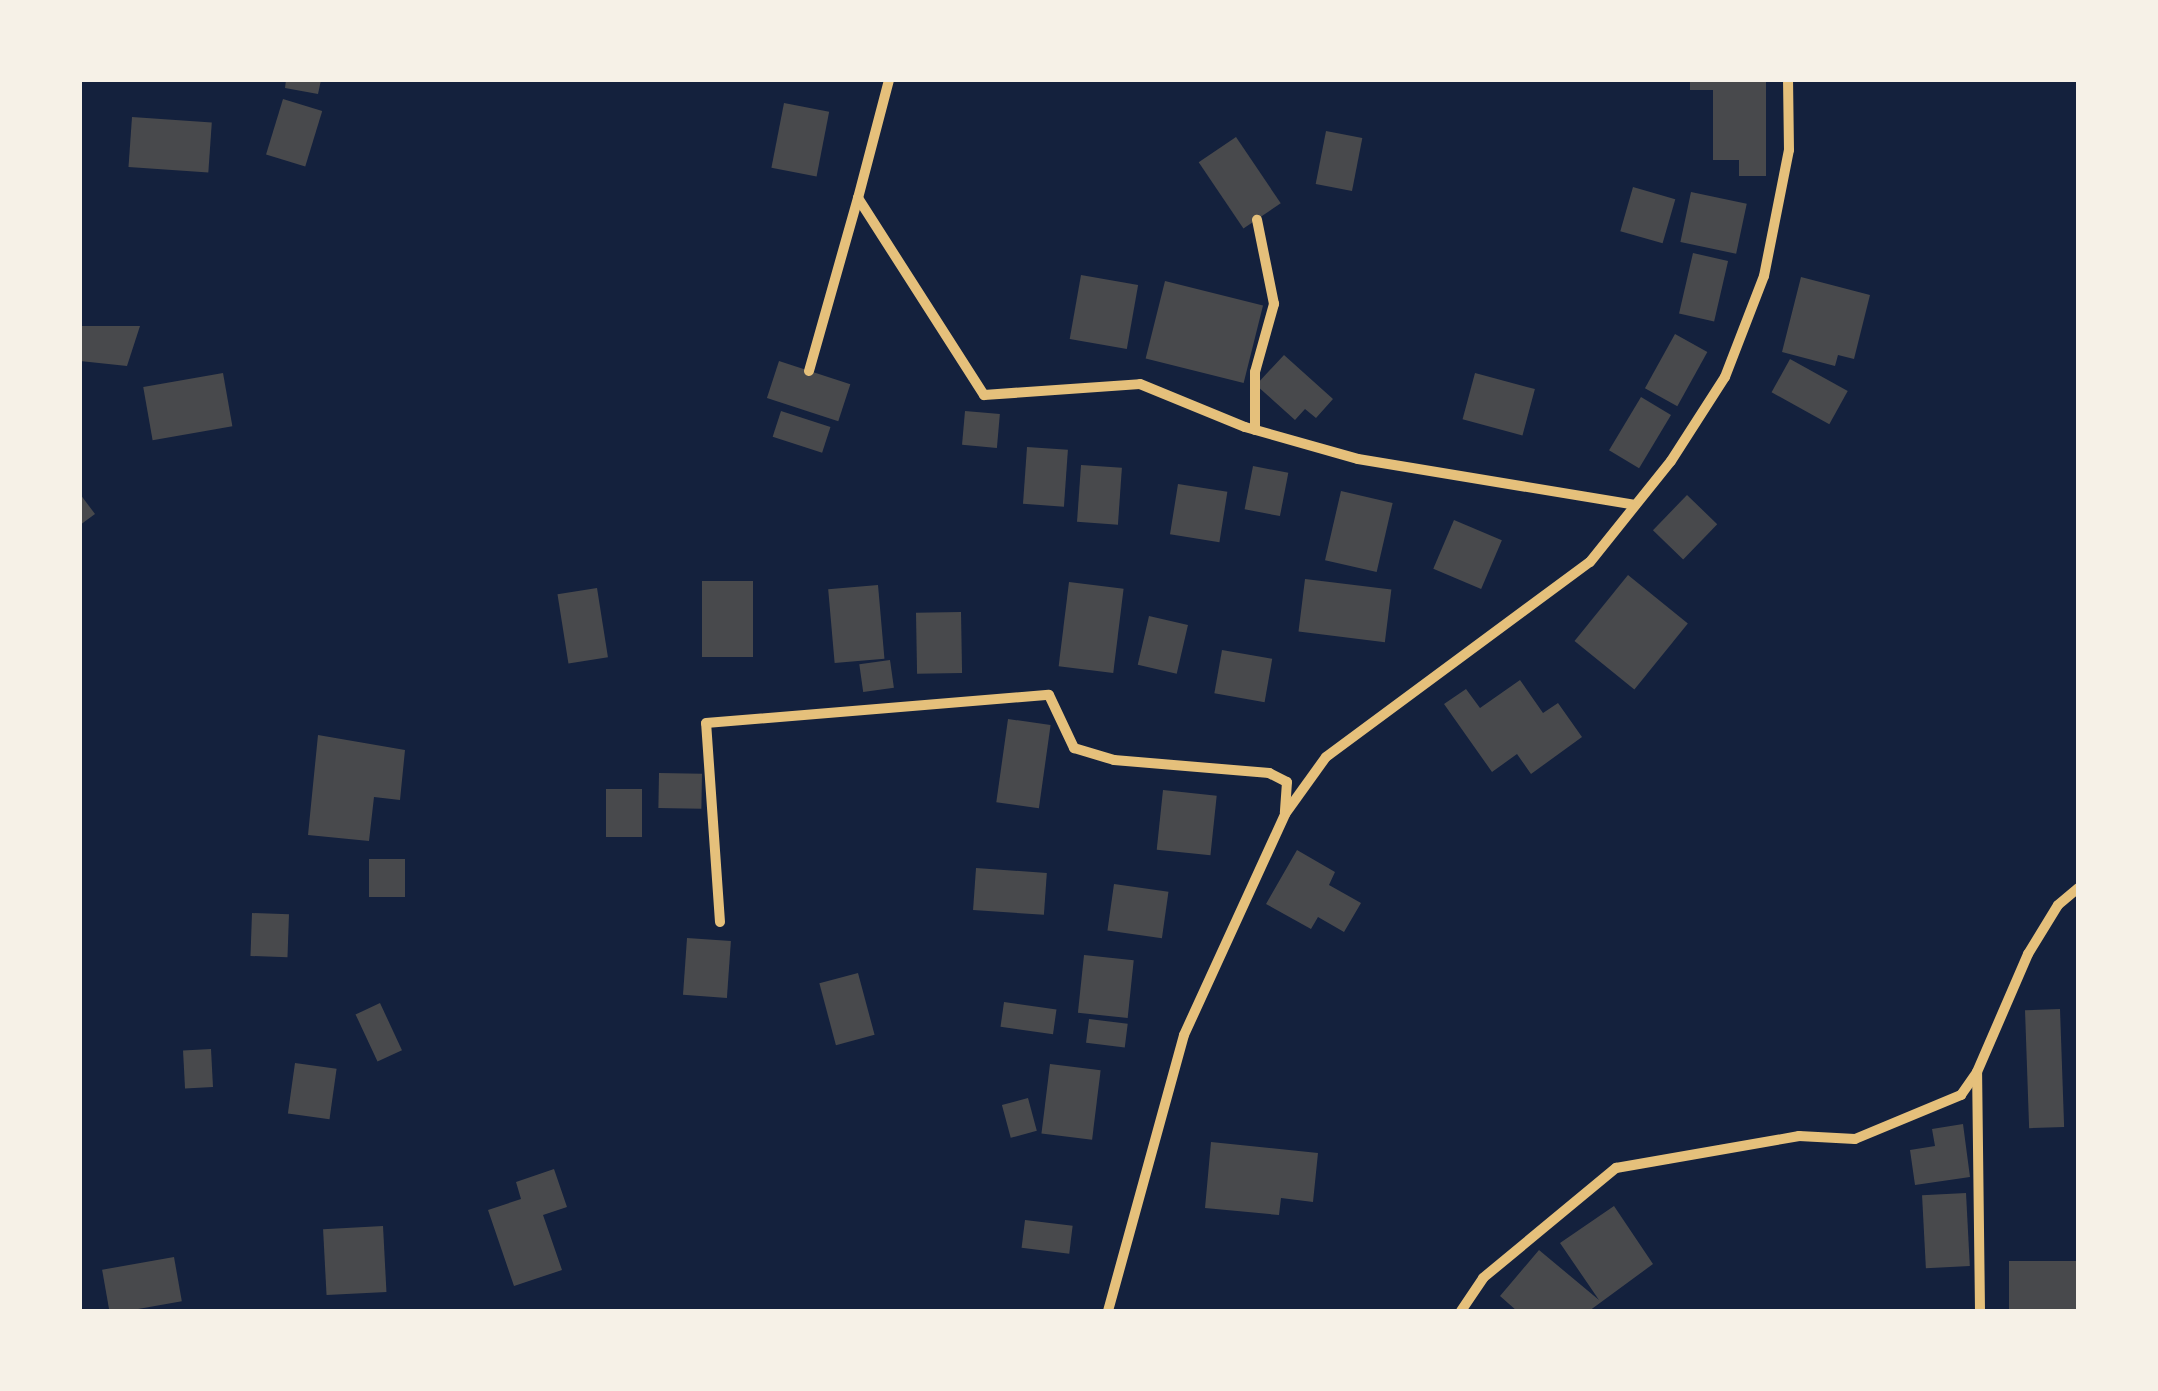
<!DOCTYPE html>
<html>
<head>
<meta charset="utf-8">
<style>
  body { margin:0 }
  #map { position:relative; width:2158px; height:1391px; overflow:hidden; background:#14213d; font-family:"Noto Serif",serif }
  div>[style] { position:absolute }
  .building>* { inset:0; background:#48494c; transform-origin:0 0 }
  .minor>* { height:10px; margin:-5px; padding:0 5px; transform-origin:5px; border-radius:5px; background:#e5c07b }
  span { translate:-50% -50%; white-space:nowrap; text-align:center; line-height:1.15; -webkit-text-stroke:10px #f6f1e7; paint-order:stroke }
  .frame { position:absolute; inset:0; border:82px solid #f6f1e7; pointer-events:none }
</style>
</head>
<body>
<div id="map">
  <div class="building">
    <div style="clip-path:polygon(286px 80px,321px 80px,318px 94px,285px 88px)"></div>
    <div style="clip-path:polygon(1690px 80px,1766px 80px,1766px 176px,1739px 176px,1739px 160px,1713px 160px,1713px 90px,1690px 90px)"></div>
    <div style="left:283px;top:99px;width:41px;height:58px;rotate:17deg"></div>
    <div style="left:784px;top:103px;width:46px;height:66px;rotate:11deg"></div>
    <div style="left:132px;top:117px;width:80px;height:50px;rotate:4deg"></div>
    <div style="left:1326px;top:131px;width:37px;height:54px;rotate:11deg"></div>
    <div style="left:1236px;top:137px;width:80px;height:45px;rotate:56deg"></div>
    <div style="left:1633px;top:187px;width:44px;height:46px;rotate:16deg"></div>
    <div style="left:1691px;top:192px;width:57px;height:51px;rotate:12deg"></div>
    <div style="left:1693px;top:253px;width:36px;height:62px;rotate:13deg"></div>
    <div style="left:1081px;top:275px;width:58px;height:65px;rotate:10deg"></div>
    <div style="clip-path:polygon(1801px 277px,1870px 295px,1854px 359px,1838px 355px,1835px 366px,1782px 352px)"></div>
    <div style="left:1165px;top:281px;width:101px;height:80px;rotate:14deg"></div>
    <div style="clip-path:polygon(80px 326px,140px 326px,127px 366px,80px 361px)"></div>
    <div style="left:1675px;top:334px;width:37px;height:62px;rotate:29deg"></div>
    <div style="clip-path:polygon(1284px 355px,1333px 399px,1316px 418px,1305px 409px,1295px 420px,1256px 385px)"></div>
    <div style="left:1790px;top:359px;width:66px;height:38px;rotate:29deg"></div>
    <div style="left:779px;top:361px;width:75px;height:39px;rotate:18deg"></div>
    <div style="left:223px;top:373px;width:54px;height:81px;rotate:80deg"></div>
    <div style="left:1475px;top:373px;width:62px;height:48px;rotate:15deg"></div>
    <div style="left:1641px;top:397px;width:35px;height:62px;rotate:31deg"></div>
    <div style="left:781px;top:411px;width:52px;height:27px;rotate:18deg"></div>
    <div style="left:965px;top:411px;width:35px;height:34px;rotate:5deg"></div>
    <div style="left:1027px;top:447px;width:41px;height:57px;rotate:4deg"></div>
    <div style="left:1081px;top:465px;width:41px;height:57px;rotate:4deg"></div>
    <div style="left:1253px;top:466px;width:36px;height:44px;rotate:11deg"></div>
    <div style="left:1178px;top:484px;width:50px;height:51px;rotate:9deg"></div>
    <div style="left:1341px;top:491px;width:53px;height:71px;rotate:13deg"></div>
    <div style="clip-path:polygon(80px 494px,95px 514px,80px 525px)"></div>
    <div style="left:1687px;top:495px;width:42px;height:49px;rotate:44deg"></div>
    <div style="left:1454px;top:520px;width:52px;height:53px;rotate:23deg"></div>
    <div style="left:1628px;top:575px;width:77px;height:85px;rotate:39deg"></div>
    <div style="left:1305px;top:579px;width:87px;height:53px;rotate:7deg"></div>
    <div style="left:753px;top:581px;width:76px;height:51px;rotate:90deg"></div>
    <div style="left:1069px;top:582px;width:55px;height:85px;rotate:7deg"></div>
    <div style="left:878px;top:585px;width:74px;height:50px;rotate:85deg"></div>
    <div style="left:597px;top:588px;width:70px;height:40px;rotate:81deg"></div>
    <div style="left:961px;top:612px;width:61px;height:45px;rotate:89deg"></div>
    <div style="left:1149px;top:616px;width:40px;height:50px;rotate:13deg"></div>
    <div style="left:1222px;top:650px;width:51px;height:44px;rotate:10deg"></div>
    <div style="left:890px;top:660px;width:28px;height:31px;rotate:82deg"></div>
    <div style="clip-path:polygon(1520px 680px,1543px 713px,1558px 703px,1582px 737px,1531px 774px,1517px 754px,1492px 772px,1444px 704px,1466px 689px,1480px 708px)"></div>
    <div style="left:1008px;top:719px;width:43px;height:84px;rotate:8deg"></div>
    <div style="clip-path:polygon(318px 735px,405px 750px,400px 800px,374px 797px,369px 841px,308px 835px)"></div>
    <div style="left:659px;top:773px;width:43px;height:35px;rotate:1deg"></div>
    <div style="left:606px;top:789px;width:36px;height:48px"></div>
    <div style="left:1163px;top:790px;width:54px;height:60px;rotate:6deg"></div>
    <div style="clip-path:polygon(1297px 850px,1335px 872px,1329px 885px,1361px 903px,1344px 932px,1318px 917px,1311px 929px,1266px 904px)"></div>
    <div style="left:405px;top:859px;width:38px;height:36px;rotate:90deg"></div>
    <div style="left:976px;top:868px;width:71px;height:42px;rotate:4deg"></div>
    <div style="left:1114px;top:884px;width:55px;height:47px;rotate:8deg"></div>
    <div style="left:252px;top:913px;width:37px;height:43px;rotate:2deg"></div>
    <div style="left:687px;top:938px;width:44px;height:57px;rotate:4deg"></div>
    <div style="left:1084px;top:955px;width:50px;height:58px;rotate:6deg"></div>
    <div style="left:858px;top:973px;width:64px;height:40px;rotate:75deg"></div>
    <div style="left:1004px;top:1002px;width:53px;height:25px;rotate:8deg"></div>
    <div style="left:380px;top:1003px;width:52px;height:27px;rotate:65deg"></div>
    <div style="left:2060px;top:1009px;width:118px;height:35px;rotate:88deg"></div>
    <div style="left:1089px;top:1019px;width:39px;height:24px;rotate:7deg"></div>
    <div style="left:211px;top:1049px;width:38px;height:28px;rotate:87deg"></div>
    <div style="left:295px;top:1063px;width:42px;height:51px;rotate:8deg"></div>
    <div style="left:1050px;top:1064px;width:51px;height:70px;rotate:7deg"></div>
    <div style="left:1028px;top:1098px;width:34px;height:27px;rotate:75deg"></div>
    <div style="clip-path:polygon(1963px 1124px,1970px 1177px,1915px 1185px,1910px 1150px,1935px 1146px,1932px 1129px)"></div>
    <div style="clip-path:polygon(1211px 1142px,1318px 1153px,1313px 1202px,1281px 1198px,1279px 1215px,1205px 1208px)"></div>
    <div style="clip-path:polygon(554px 1169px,567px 1207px,543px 1215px,562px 1270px,514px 1286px,488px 1210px,521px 1199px,516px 1182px)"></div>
    <div style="left:1966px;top:1193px;width:73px;height:44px;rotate:87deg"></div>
    <div style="clip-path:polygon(1614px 1206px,1653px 1264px,1589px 1311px,1517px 1311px,1500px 1296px,1539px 1250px,1599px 1300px,1560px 1243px)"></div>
    <div style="left:1025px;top:1220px;width:48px;height:28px;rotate:7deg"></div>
    <div style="left:383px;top:1226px;width:66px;height:60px;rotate:87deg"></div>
    <div style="left:174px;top:1257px;width:45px;height:73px;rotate:80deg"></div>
    <div style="left:2078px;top:1261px;width:50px;height:69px;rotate:90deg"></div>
  </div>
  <div class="minor">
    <div style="left:889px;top:80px;width:122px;rotate:104.7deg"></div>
    <div style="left:858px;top:198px;width:234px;rotate:57.4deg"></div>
    <div style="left:984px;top:395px;width:156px;rotate:-4deg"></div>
    <div style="left:1140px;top:384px;width:113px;rotate:22.3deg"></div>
    <div style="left:1245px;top:427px;width:117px;rotate:15.8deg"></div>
    <div style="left:1358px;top:459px;width:281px;rotate:9.4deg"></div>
    <div style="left:809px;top:371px;width:180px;rotate:-74.2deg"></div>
    <div style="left:1255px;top:430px;width:58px;rotate:-90deg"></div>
    <div style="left:1255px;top:372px;width:71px;rotate:-74.4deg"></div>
    <div style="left:1274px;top:304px;width:86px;rotate:-101.4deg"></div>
    <div style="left:720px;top:922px;width:199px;rotate:-94deg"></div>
    <div style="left:706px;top:723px;width:344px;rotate:-4.7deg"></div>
    <div style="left:1049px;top:695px;width:59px;rotate:64.7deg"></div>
    <div style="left:1074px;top:748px;width:42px;rotate:16.7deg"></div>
    <div style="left:1114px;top:760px;width:156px;rotate:4.8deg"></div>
    <div style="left:1269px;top:773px;width:20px;rotate:27deg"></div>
    <div style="left:1287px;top:782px;width:31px;rotate:94deg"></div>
    <div style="left:1108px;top:1311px;width:286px;rotate:-74.6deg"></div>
    <div style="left:1184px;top:1035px;width:243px;rotate:-65.4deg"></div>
    <div style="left:1285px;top:814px;width:70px;rotate:-54.3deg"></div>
    <div style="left:1326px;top:757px;width:328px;rotate:-36.5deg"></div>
    <div style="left:1590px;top:562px;width:129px;rotate:-51.3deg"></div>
    <div style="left:1671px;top:461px;width:100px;rotate:-57.3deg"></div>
    <div style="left:1725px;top:377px;width:108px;rotate:-68.9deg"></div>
    <div style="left:1764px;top:276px;width:128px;rotate:-78.8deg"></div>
    <div style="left:1789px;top:150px;width:70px;rotate:-90.8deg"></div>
    <div style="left:1461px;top:1311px;width:40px;rotate:-56deg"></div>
    <div style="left:1483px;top:1278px;width:173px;rotate:-39.6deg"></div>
    <div style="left:1616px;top:1168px;width:186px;rotate:-9.9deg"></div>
    <div style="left:1799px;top:1136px;width:56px;rotate:3.1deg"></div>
    <div style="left:1855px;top:1139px;width:115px;rotate:-22.5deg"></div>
    <div style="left:1961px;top:1095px;width:28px;rotate:-55deg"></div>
    <div style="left:1980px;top:1311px;width:239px;rotate:-90.7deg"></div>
    <div style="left:1977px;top:1072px;width:129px;rotate:-66.6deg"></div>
    <div style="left:2028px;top:954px;width:57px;rotate:-58.5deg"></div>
    <div style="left:2058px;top:905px;width:26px;rotate:-40deg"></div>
  </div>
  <div class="frame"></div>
</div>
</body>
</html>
